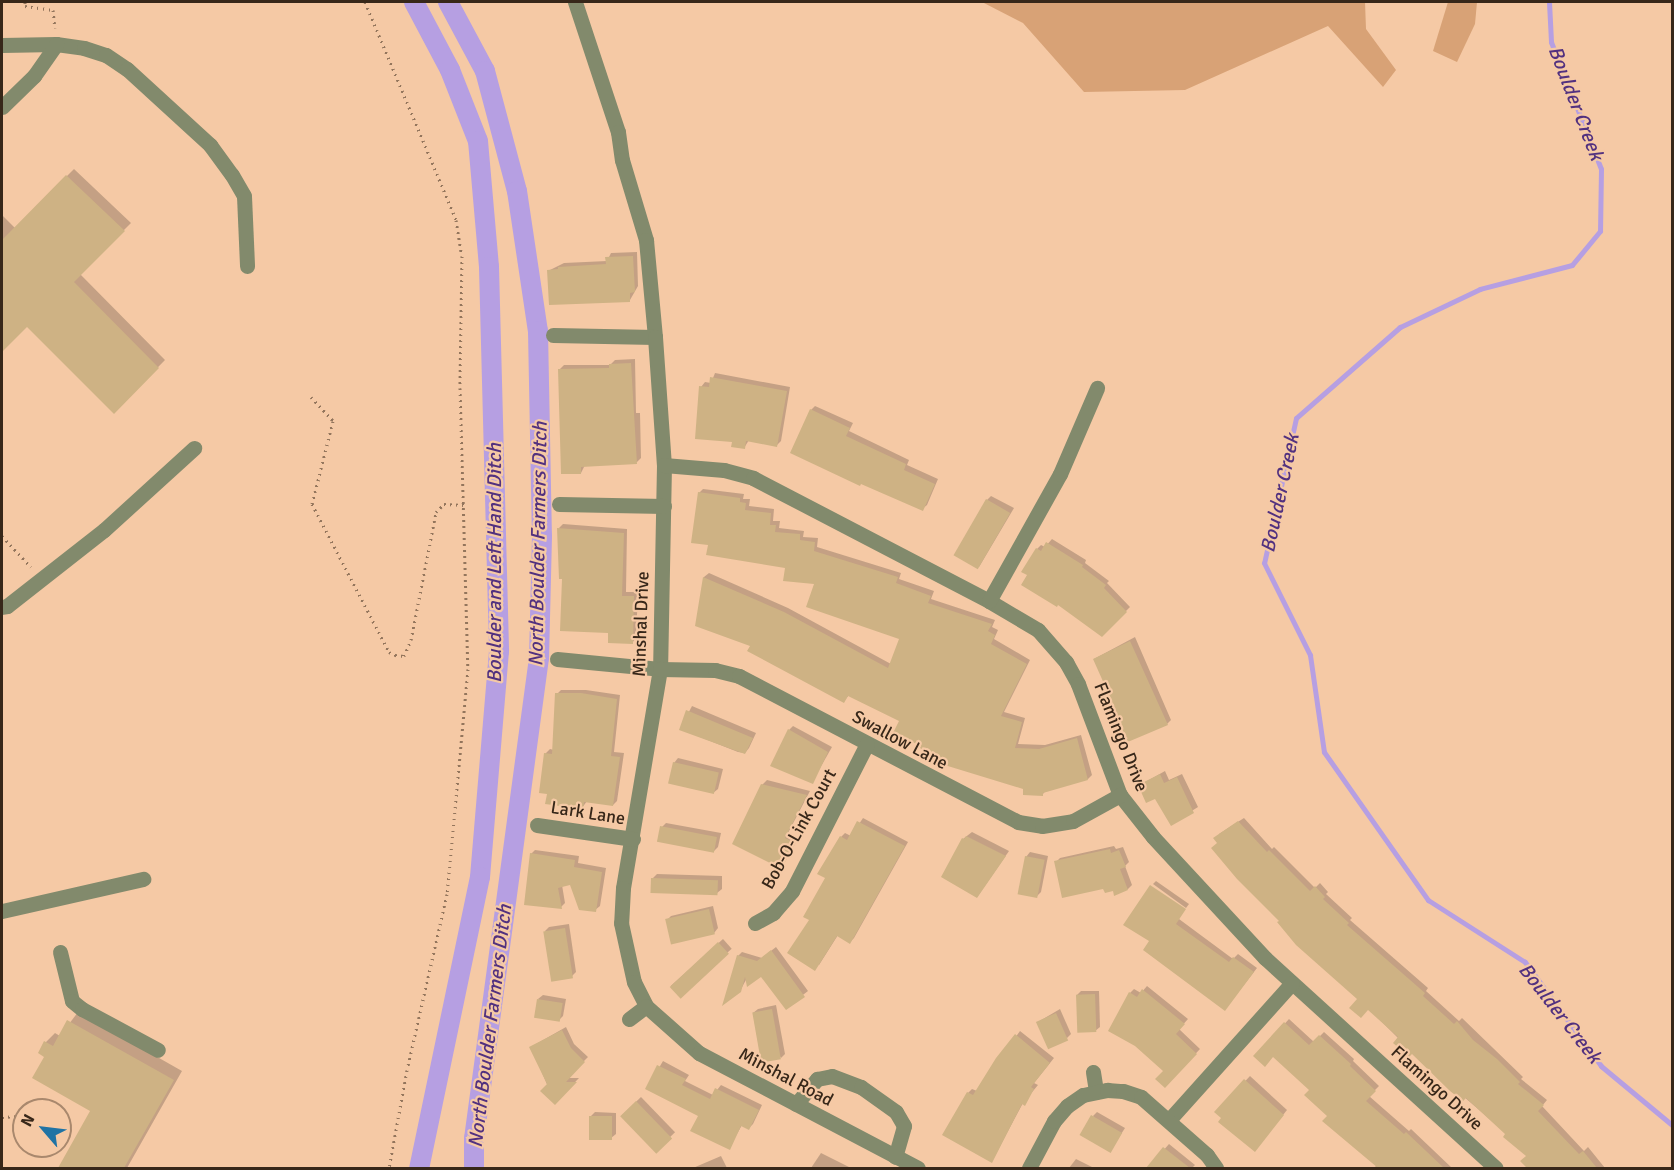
<!DOCTYPE html>
<html>
<head>
<meta charset="utf-8">
<style>
  body { margin:0 }
  #map { position:relative; width:1674px; height:1170px; overflow:hidden; background:#f5c9a5; font-family:Signika,sans-serif }
  div>[style] { position:absolute }
  .green>* { inset:0; background:#d8a276 }
  .shadow>* { inset:0; background:#0003; transform-origin:0 0 }
  .stream>* { height:5px; margin:-2.5px; padding:0 2.5px; transform-origin:2.5px; border-radius:2.5px; background:#b69fe2 }
  .canal>* { height:20px; margin:-10px; padding:0 10px; transform-origin:10px; border-radius:10px; background:#b69fe2 }
  .building>* { inset:0; background:#ceb284; transform-origin:0 0 }
  .path>* { height:3px; margin-top:-1.5px; transform-origin:0; background:repeating-linear-gradient(90deg,#93755c 0 1.5px,transparent 0 6px) }
  .minor>* { height:15px; margin:-7.5px; padding:0 7.5px; transform-origin:7.5px; border-radius:7.5px; background:#828a6c }
  span { translate:-50% -50%; white-space:nowrap; text-align:center; line-height:1.15; -webkit-text-stroke:4.5px #f5c9a5; paint-order:stroke }
  .street-label { font-size:18px; color:#372719 }
  .water-label { font-size:20px; color:#52317f; font-style:italic }
  .frame { position:absolute; inset:0; border:3px solid #372719; pointer-events:none }
  .north { position:absolute; left:12px; top:1098px; width:60px; height:60px; box-sizing:border-box; background:#f5c9a5; border:2px solid #a9886d; border-radius:50%; rotate:298deg; font-size:16px; font-weight:700; line-height:24px; text-align:center; color:#372719 }
  .north::after { content:''; display:block; margin:auto; width:21px; height:27px; background:#2073a4; clip-path:polygon(50% 0,100% 100%,50% 72%,0 100%) }
</style>
</head>
<body>
<div id="map">
  <div class="green">
    <div style="clip-path:polygon(982px 2px,1365px 2px,1366px 29px,1396px 70px,1383px 87px,1328px 26px,1185px 90px,1084px 92px,1023px 23px)"></div>
    <div style="clip-path:polygon(1448px 2px,1477px 2px,1475px 24px,1457px 62px,1433px 51px)"></div>
  </div>
  <div class="shadow">
    <div style="clip-path:polygon(74px 169px,131px 223px,80px 274px,165px 360px,114px 412px,27px 324px,2px 350px,2px 215px,15px 228px)"></div>
    <div style="clip-path:polygon(637px 252px,638px 286px,630px 300px,548px 271px,564px 263px,607px 261px,611px 253px)"></div>
    <div style="clip-path:polygon(635px 359px,636px 413px,640px 413px,641px 458px,637px 462px,585px 465px,581px 473px,560px 369px,564px 365px,610px 365px,615px 360px)"></div>
    <div style="clip-path:polygon(715px 373px,790px 387px,781px 441px,777px 445px,749px 440px,744px 448px,733px 441px,701px 387px,705px 382px,711px 383px)"></div>
    <div style="clip-path:polygon(815px 406px,853px 423px,849px 431px,909px 460px,907px 465px,938px 479px,927px 505px,922px 509px,811px 410px)"></div>
    <div style="clip-path:polygon(703px 489px,744px 494px,743px 499px,750px 499px,749px 506px,774px 509px,773px 521px,780px 521px,779px 528px,804px 531px,803px 537px,818px 538px,817px 547px,901px 573px,899px 579px,934px 591px,931px 599px,995px 620px,992px 627px,998px 630px,994px 639px,1030px 660px,1004px 712px,1025px 718px,1018px 744px,1045px 745px,1081px 735px,1092px 775px,1088px 779px,1046px 790px,1043px 794px,941px 758px,923px 745px,900px 720px,849px 695px,844px 701px,752px 645px,697px 625px,704px 577px,709px 573px,788px 608px,891px 664px,901px 638px,816px 583px,786px 567px,710px 544px,699px 493px)"></div>
    <div style="clip-path:polygon(991px 496px,1014px 508px,979px 567px,987px 500px)"></div>
    <div style="clip-path:polygon(563px 524px,627px 529px,626px 592px,638px 592px,636px 638px,632px 643px,610px 632px,559px 528px)"></div>
    <div style="clip-path:polygon(1052px 539px,1086px 560px,1085px 563px,1109px 581px,1107px 583px,1130px 607px,1102px 635px,1037px 549px,1041px 545px,1045px 547px)"></div>
    <div style="clip-path:polygon(1135px 637px,1171px 720px,1167px 724px,1110px 709px,1115px 704px,1094px 659px)"></div>
    <div style="clip-path:polygon(561px 690px,586px 690px,620px 695px,614px 752px,624px 753px,617px 801px,613px 805px,587px 801px,582px 808px,548px 793px,545px 754px,550px 749px,554px 750px,557px 694px)"></div>
    <div style="clip-path:polygon(692px 706px,756px 733px,749px 748px,745px 753px,738px 752px,680px 729px)"></div>
    <div style="clip-path:polygon(793px 726px,832px 747px,812px 782px,789px 730px)"></div>
    <div style="clip-path:polygon(678px 758px,723px 769px,718px 789px,713px 793px,674px 763px)"></div>
    <div style="clip-path:polygon(1165px 771px,1169px 780px,1182px 774px,1198px 807px,1171px 824px,1156px 797px,1140px 785px)"></div>
    <div style="clip-path:polygon(767px 780px,810px 791px,788px 833px,798px 839px,783px 865px,762px 785px)"></div>
    <div style="clip-path:polygon(863px 818px,908px 842px,854px 938px,850px 942px,838px 935px,819px 965px,811px 919px,841px 837px,845px 833px,851px 836px)"></div>
    <div style="clip-path:polygon(1244px 818px,1272px 849px,1274px 847px,1315px 888px,1320px 883px,1328px 892px,1326px 894px,1352px 918px,1350px 920px,1428px 988px,1426px 991px,1459px 1021px,1462px 1018px,1523px 1077px,1521px 1079px,1547px 1100px,1542px 1106px,1584px 1151px,1588px 1147px,1605px 1168px,1529px 1168px,1522px 1161px,1528px 1155px,1507px 1134px,1412px 1052px,1281px 921px,1218px 842px,1219px 834px)"></div>
    <div style="clip-path:polygon(666px 823px,721px 833px,718px 847px,714px 851px,662px 827px)"></div>
    <div style="clip-path:polygon(972px 832px,1009px 851px,977px 897px,963px 839px)"></div>
    <div style="clip-path:polygon(1114px 846px,1116px 849px,1123px 847px,1129px 862px,1125px 866px,1132px 885px,1128px 889px,1104px 887px,1056px 862px,1060px 858px)"></div>
    <div style="clip-path:polygon(535px 850px,579px 856px,578px 863px,606px 868px,600px 906px,595px 910px,571px 883px,562px 885px,565px 903px,561px 907px,531px 854px)"></div>
    <div style="clip-path:polygon(1030px 852px,1048px 856px,1041px 892px,1037px 896px,1026px 857px)"></div>
    <div style="clip-path:polygon(657px 874px,722px 876px,722px 889px,717px 893px,652px 879px)"></div>
    <div style="clip-path:polygon(1156px 881px,1189px 904px,1186px 908px,1153px 884px)"></div>
    <div style="clip-path:polygon(713px 906px,718px 928px,714px 933px,666px 921px,671px 916px)"></div>
    <div style="clip-path:polygon(1179px 919px,1233px 959px,1238px 954px,1257px 968px,1229px 1004px,1151px 941px)"></div>
    <div style="clip-path:polygon(569px 924px,576px 972px,572px 976px,545px 931px,549px 927px)"></div>
    <div style="left:723px;top:939px;width:13px;height:70px;rotate:48deg"></div>
    <div style="clip-path:polygon(776px 947px,808px 991px,786px 1008px,762px 975px,747px 978px,740px 991px,738px 956px,742px 952px,762px 958px)"></div>
    <div style="clip-path:polygon(1147px 986px,1188px 1019px,1179px 1029px,1200px 1049px,1165px 1086px,1165px 1070px,1136px 1044px,1130px 993px,1134px 989px,1141px 993px)"></div>
    <div style="clip-path:polygon(1081px 991px,1099px 991px,1100px 1027px,1095px 1031px,1077px 995px)"></div>
    <div style="clip-path:polygon(543px 995px,566px 999px,563px 1016px,559px 1020px,538px 999px)"></div>
    <div style="clip-path:polygon(776px 1005px,785px 1054px,781px 1058px,753px 1013px,758px 1009px)"></div>
    <div style="clip-path:polygon(1060px 1009px,1071px 1034px,1067px 1038px,1038px 1022px)"></div>
    <div style="clip-path:polygon(78px 1012px,182px 1071px,127px 1168px,59px 1168px,92px 1110px,46px 1056px,46px 1042px,55px 1033px,60px 1036px)"></div>
    <div style="clip-path:polygon(1289px 1019px,1314px 1042px,1324px 1032px,1354px 1059px,1353px 1061px,1379px 1086px,1369px 1096px,1409px 1131px,1411px 1129px,1452px 1168px,1374px 1168px,1377px 1165px,1329px 1115px,1311px 1090px,1274px 1055px,1255px 1056px)"></div>
    <div style="clip-path:polygon(566px 1027px,574px 1044px,588px 1057px,567px 1078px,579px 1078px,555px 1103px,531px 1047px)"></div>
    <div style="clip-path:polygon(1020px 1031px,1054px 1058px,1034px 1083px,1038px 1085px,1023px 1103px,992px 1161px,968px 1093px,972px 1089px,977px 1091px)"></div>
    <div style="clip-path:polygon(663px 1061px,689px 1075px,685px 1081px,713px 1095px,721px 1085px,762px 1105px,753px 1124px,749px 1128px,742px 1125px,729px 1148px,700px 1115px,647px 1088px)"></div>
    <div style="clip-path:polygon(1250px 1076px,1287px 1110px,1259px 1145px,1216px 1112px)"></div>
    <div style="left:641px;top:1097px;width:49px;height:26px;rotate:46deg"></div>
    <div style="clip-path:polygon(595px 1112px,616px 1113px,616px 1134px,611px 1138px,591px 1116px)"></div>
    <div style="clip-path:polygon(1097px 1112px,1125px 1128px,1111px 1150px,1093px 1116px)"></div>
    <div style="clip-path:polygon(1169px 1144px,1195px 1165px,1192px 1168px,1148px 1168px)"></div>
    <div style="clip-path:polygon(821px 1153px,851px 1168px,811px 1168px)"></div>
    <div style="clip-path:polygon(721px 1156px,727px 1168px,693px 1168px)"></div>
    <div style="clip-path:polygon(1076px 1159px,1094px 1168px,1069px 1168px)"></div>
  </div>
  <div class="stream">
    <div style="left:1549px;top:2px;width:40px;rotate:87.1deg"></div>
    <div style="left:1551px;top:42px;width:136px;rotate:68.5deg"></div>
    <div style="left:1601px;top:169px;width:62px;rotate:90.9deg"></div>
    <div style="left:1600px;top:231px;width:44px;rotate:129.5deg"></div>
    <div style="left:1572px;top:265px;width:95px;rotate:165.4deg"></div>
    <div style="left:1480px;top:289px;width:89px;rotate:154.6deg"></div>
    <div style="left:1400px;top:327px;width:138px;rotate:138.8deg"></div>
    <div style="left:1296px;top:418px;width:148px;rotate:102.4deg"></div>
    <div style="left:1264px;top:563px;width:103px;rotate:63.4deg"></div>
    <div style="left:1310px;top:655px;width:98px;rotate:81.8deg"></div>
    <div style="left:1324px;top:752px;width:181px;rotate:54.9deg"></div>
    <div style="left:1428px;top:900px;width:115px;rotate:32.6deg"></div>
    <div style="left:1525px;top:962px;width:129px;rotate:53.8deg"></div>
    <div style="left:1601px;top:1066px;width:92px;rotate:39.7deg"></div>
  </div>
  <div class="canal">
    <div style="left:414px;top:2px;width:77px;rotate:62.1deg"></div>
    <div style="left:450px;top:70px;width:76px;rotate:68.5deg"></div>
    <div style="left:478px;top:141px;width:126px;rotate:85deg"></div>
    <div style="left:489px;top:267px;width:384px;rotate:88.5deg"></div>
    <div style="left:499px;top:651px;width:227px;rotate:94.8deg"></div>
    <div style="left:480px;top:877px;width:297px;rotate:101.8deg"></div>
    <div style="left:448px;top:2px;width:78px;rotate:61.8deg"></div>
    <div style="left:485px;top:71px;width:124px;rotate:75.1deg"></div>
    <div style="left:517px;top:191px;width:142px;rotate:81.5deg"></div>
    <div style="left:538px;top:331px;width:205px;rotate:88.9deg"></div>
    <div style="left:542px;top:536px;width:122px;rotate:91.4deg"></div>
    <div style="left:539px;top:658px;width:484px;rotate:97.7deg"></div>
    <div style="left:474px;top:1138px;width:30px;rotate:90deg"></div>
  </div>
  <div class="building">
    <div style="clip-path:polygon(66px 175px,125px 231px,74px 282px,159px 368px,114px 414px,27px 327px,2px 352px,2px 240px)"></div>
    <div style="clip-path:polygon(633px 256px,635px 292px,630px 293px,630px 302px,549px 305px,547px 270px,558px 269px,558px 267px,606px 264px,605px 257px)"></div>
    <div style="clip-path:polygon(631px 363px,637px 464px,581px 467px,581px 474px,561px 474px,558px 369px,609px 368px,609px 364px)"></div>
    <div style="clip-path:polygon(710px 377px,787px 391px,777px 447px,746px 441px,745px 449px,731px 447px,732px 442px,695px 439px,699px 386px,709px 387px)"></div>
    <div style="clip-path:polygon(810px 409px,850px 428px,846px 436px,906px 464px,904px 470px,935px 484px,923px 511px,861px 484px,860px 486px,790px 453px)"></div>
    <div style="clip-path:polygon(698px 492px,740px 498px,740px 502px,746px 503px,745px 510px,771px 513px,770px 525px,776px 525px,775px 532px,800px 534px,800px 540px,815px 542px,814px 551px,898px 577px,896px 583px,931px 596px,928px 603px,992px 624px,988px 631px,995px 635px,991px 644px,1027px 664px,1001px 716px,1022px 722px,1015px 748px,1039px 749px,1077px 738px,1088px 780px,1043px 793px,1043px 796px,1023px 795px,1023px 789px,938px 763px,940px 759px,920px 748px,921px 746px,893px 733px,899px 721px,848px 696px,844px 703px,747px 651px,750px 646px,695px 626px,703px 577px,784px 612px,888px 668px,899px 639px,806px 607px,814px 584px,783px 581px,785px 568px,706px 555px,708px 545px,691px 543px)"></div>
    <div style="left:986px;top:499px;width:28px;height:65px;rotate:30deg"></div>
    <div style="clip-path:polygon(557px 528px,624px 533px,622px 596px,634px 596px,633px 644px,608px 643px,608px 633px,560px 631px,562px 579px,559px 579px)"></div>
    <div style="clip-path:polygon(1046px 542px,1083px 565px,1082px 567px,1106px 585px,1104px 588px,1127px 612px,1102px 637px,1058px 605px,1057px 607px,1021px 585px,1027px 575px,1021px 572px,1036px 548px,1041px 551px)"></div>
    <div style="clip-path:polygon(1130px 641px,1168px 725px,1123px 744px,1109px 708px,1114px 706px,1093px 659px)"></div>
    <div style="clip-path:polygon(555px 693px,581px 693px,617px 699px,611px 756px,620px 757px,613px 806px,584px 802px,583px 809px,545px 804px,547px 794px,539px 793px,544px 753px,552px 754px)"></div>
    <div style="clip-path:polygon(686px 710px,753px 738px,745px 754px,679px 730px)"></div>
    <div style="clip-path:polygon(788px 729px,828px 752px,813px 784px,770px 766px)"></div>
    <div style="left:673px;top:762px;width:47px;height:22px;rotate:13deg"></div>
    <div style="clip-path:polygon(1160px 774px,1164px 783px,1177px 777px,1194px 813px,1171px 826px,1155px 799px,1146px 803px,1138px 785px)"></div>
    <div style="clip-path:polygon(761px 784px,807px 795px,785px 838px,795px 843px,783px 866px,772px 864px,732px 844px)"></div>
    <div style="clip-path:polygon(857px 821px,905px 846px,850px 944px,837px 936px,815px 971px,787px 953px,809px 920px,803px 917px,825px 878px,817px 874px,840px 836px,847px 840px)"></div>
    <div style="clip-path:polygon(1238px 821px,1267px 852px,1269px 850px,1310px 891px,1315px 886px,1325px 897px,1323px 899px,1349px 923px,1347px 925px,1425px 993px,1423px 996px,1454px 1024px,1457px 1021px,1473px 1040px,1497px 1059px,1520px 1082px,1518px 1084px,1544px 1105px,1538px 1111px,1579px 1154px,1583px 1151px,1597px 1168px,1527px 1168px,1520px 1161px,1526px 1156px,1503px 1137px,1505px 1134px,1466px 1098px,1463px 1101px,1450px 1091px,1412px 1054px,1409px 1057px,1393px 1043px,1398px 1037px,1368px 1010px,1361px 1018px,1349px 1008px,1357px 999px,1296px 945px,1277px 922px,1279px 921px,1237px 879px,1211px 848px,1217px 843px,1213px 838px)"></div>
    <div style="left:660px;top:826px;width:58px;height:16px;rotate:11deg"></div>
    <div style="clip-path:polygon(966px 836px,1006px 856px,977px 898px,941px 877px,962px 838px,964px 839px)"></div>
    <div style="clip-path:polygon(1110px 849px,1111px 853px,1119px 850px,1126px 867px,1120px 869px,1128px 890px,1114px 896px,1113px 891px,1105px 893px,1103px 889px,1062px 898px,1054px 861px)"></div>
    <div style="clip-path:polygon(530px 853px,575px 860px,574px 867px,602px 872px,596px 912px,579px 910px,570px 885px,558px 888px,562px 909px,524px 905px)"></div>
    <div style="left:1025px;top:856px;width:20px;height:39px;rotate:11deg"></div>
    <div style="left:651px;top:878px;width:67px;height:15px;rotate:2deg"></div>
    <div style="clip-path:polygon(1150px 885px,1186px 909px,1176px 924px,1229px 962px,1233px 957px,1254px 972px,1225px 1011px,1143px 950px,1149px 941px,1123px 925px)"></div>
    <div style="left:709px;top:909px;width:26px;height:45px;rotate:77deg"></div>
    <div style="left:565px;top:928px;width:51px;height:22px;rotate:81deg"></div>
    <div style="left:718px;top:942px;width:16px;height:66px;rotate:47deg"></div>
    <div style="clip-path:polygon(771px 950px,805px 997px,786px 1010px,761px 977px,747px 987px,745px 977px,741px 992px,722px 1006px,737px 955px,757px 961px)"></div>
    <div style="clip-path:polygon(1142px 989px,1185px 1024px,1176px 1034px,1197px 1054px,1165px 1088px,1155px 1079px,1163px 1071px,1135px 1046px,1108px 1031px,1129px 992px,1137px 997px)"></div>
    <div style="left:1095px;top:994px;width:38px;height:19px;rotate:88deg"></div>
    <div style="left:537px;top:999px;width:26px;height:19px;rotate:9deg"></div>
    <div style="left:772px;top:1009px;width:51px;height:20px;rotate:80deg"></div>
    <div style="left:1056px;top:1013px;width:30px;height:22px;rotate:66deg"></div>
    <div style="clip-path:polygon(67px 1020px,174px 1080px,124px 1168px,58px 1168px,90px 1111px,32px 1078px,44px 1057px,38px 1053px,44px 1041px,53px 1046px)"></div>
    <div style="clip-path:polygon(1284px 1022px,1309px 1045px,1319px 1035px,1351px 1064px,1350px 1066px,1376px 1091px,1366px 1101px,1404px 1134px,1406px 1132px,1444px 1168px,1378px 1168px,1322px 1121px,1327px 1116px,1304px 1095px,1309px 1090px,1273px 1057px,1265px 1067px,1253px 1056px)"></div>
    <div style="clip-path:polygon(562px 1030px,571px 1048px,585px 1062px,566px 1082px,577px 1082px,555px 1105px,540px 1091px,547px 1084px,529px 1047px)"></div>
    <div style="clip-path:polygon(1015px 1034px,1050px 1063px,1031px 1087px,1034px 1089px,1025px 1106px,1022px 1104px,992px 1163px,942px 1135px,967px 1092px,973px 1095px,996px 1058px)"></div>
    <div style="clip-path:polygon(657px 1065px,686px 1079px,682px 1085px,710px 1099px,715px 1088px,759px 1110px,749px 1130px,741px 1126px,730px 1150px,690px 1131px,698px 1116px,645px 1089px)"></div>
    <div style="clip-path:polygon(1244px 1079px,1284px 1115px,1255px 1152px,1218px 1122px,1221px 1118px,1214px 1112px)"></div>
    <div style="left:636px;top:1101px;width:52px;height:22px;rotate:46deg"></div>
    <div style="left:1091px;top:1115px;width:36px;height:23px;rotate:30deg"></div>
    <div style="left:589px;top:1116px;width:23px;height:24px"></div>
    <div style="clip-path:polygon(1163px 1147px,1190px 1168px,1146px 1168px)"></div>
  </div>
  <div class="path">
    <div style="left:25px;top:2px;width:4px;rotate:90deg"></div>
    <div style="left:25px;top:6px;width:28px;rotate:8deg"></div>
    <div style="left:53px;top:10px;width:18px;rotate:84deg"></div>
    <div style="left:365px;top:2px;width:236px;rotate:67.3deg"></div>
    <div style="left:456px;top:220px;width:36px;rotate:81deg"></div>
    <div style="left:462px;top:256px;width:132px;rotate:90.9deg"></div>
    <div style="left:460px;top:388px;width:281px;rotate:88.4deg"></div>
    <div style="left:468px;top:669px;width:226px;rotate:95.3deg"></div>
    <div style="left:447px;top:894px;width:180px;rotate:102.8deg"></div>
    <div style="left:407px;top:1070px;width:100px;rotate:100.4deg"></div>
    <div style="left:311px;top:397px;width:33px;rotate:47deg"></div>
    <div style="left:333px;top:421px;width:86px;rotate:104.2deg"></div>
    <div style="left:312px;top:504px;width:167px;rotate:62.5deg"></div>
    <div style="left:389px;top:652px;width:7px;rotate:27deg"></div>
    <div style="left:395px;top:655px;width:9px;rotate:6deg"></div>
    <div style="left:404px;top:656px;width:17px;rotate:-66deg"></div>
    <div style="left:411px;top:640px;width:130px;rotate:-78.9deg"></div>
    <div style="left:436px;top:512px;width:11px;rotate:-45deg"></div>
    <div style="left:444px;top:504px;width:21px;rotate:3deg"></div>
    <div style="left:2px;top:536px;width:42px;rotate:46.9deg"></div>
    <div style="left:2px;top:1117px;width:18px;rotate:-3deg"></div>
  </div>
  <div class="minor">
    <div style="left:575px;top:2px;width:137px;rotate:71.7deg"></div>
    <div style="left:618px;top:132px;width:28px;rotate:82deg"></div>
    <div style="left:622px;top:160px;width:84px;rotate:73.3deg"></div>
    <div style="left:646px;top:240px;width:97px;rotate:84.7deg"></div>
    <div style="left:2px;top:45px;width:54px;rotate:-1.1deg"></div>
    <div style="left:56px;top:44px;width:28px;rotate:8deg"></div>
    <div style="left:84px;top:48px;width:23px;rotate:18deg"></div>
    <div style="left:106px;top:55px;width:25px;rotate:34deg"></div>
    <div style="left:127px;top:69px;width:113px;rotate:42.5deg"></div>
    <div style="left:210px;top:145px;width:37px;rotate:54deg"></div>
    <div style="left:232px;top:175px;width:24px;rotate:60deg"></div>
    <div style="left:244px;top:196px;width:70px;rotate:87.5deg"></div>
    <div style="left:2px;top:107px;width:45px;rotate:-44.1deg"></div>
    <div style="left:34px;top:76px;width:39px;rotate:-55deg"></div>
    <div style="left:553px;top:335px;width:102px;rotate:1.1deg"></div>
    <div style="left:655px;top:337px;width:128px;rotate:86deg"></div>
    <div style="left:664px;top:465px;width:204px;rotate:91.1deg"></div>
    <div style="left:660px;top:669px;width:222px;rotate:99.6deg"></div>
    <div style="left:623px;top:888px;width:35px;rotate:93deg"></div>
    <div style="left:621px;top:923px;width:60px;rotate:77.6deg"></div>
    <div style="left:634px;top:982px;width:27px;rotate:63deg"></div>
    <div style="left:646px;top:1006px;width:71px;rotate:41.6deg"></div>
    <div style="left:699px;top:1053px;width:247px;rotate:27.7deg"></div>
    <div style="left:664px;top:465px;width:60px;rotate:4.8deg"></div>
    <div style="left:724px;top:470px;width:30px;rotate:15deg"></div>
    <div style="left:753px;top:478px;width:266px;rotate:27.5deg"></div>
    <div style="left:989px;top:601px;width:57px;rotate:30.6deg"></div>
    <div style="left:1038px;top:630px;width:43px;rotate:48.8deg"></div>
    <div style="left:1066px;top:662px;width:25px;rotate:61deg"></div>
    <div style="left:1078px;top:684px;width:119px;rotate:69.3deg"></div>
    <div style="left:1120px;top:795px;width:53px;rotate:51.8deg"></div>
    <div style="left:1153px;top:837px;width:165px;rotate:47.2deg"></div>
    <div style="left:1265px;top:958px;width:312px;rotate:42.3deg"></div>
    <div style="left:559px;top:504px;width:105px;rotate:1.1deg"></div>
    <div style="left:989px;top:601px;width:145px;rotate:-60.8deg"></div>
    <div style="left:1060px;top:474px;width:94px;rotate:-66.7deg"></div>
    <div style="left:2px;top:607px;width:5px;rotate:-11deg"></div>
    <div style="left:7px;top:606px;width:123px;rotate:-38.1deg"></div>
    <div style="left:104px;top:530px;width:122px;rotate:-42.3deg"></div>
    <div style="left:557px;top:659px;width:103px;rotate:5.5deg"></div>
    <div style="left:660px;top:669px;width:55px;rotate:1deg"></div>
    <div style="left:715px;top:670px;width:25px;rotate:14deg"></div>
    <div style="left:739px;top:676px;width:315px;rotate:27.6deg"></div>
    <div style="left:1018px;top:822px;width:24px;rotate:9deg"></div>
    <div style="left:1042px;top:826px;width:31px;rotate:-9deg"></div>
    <div style="left:1073px;top:821px;width:54px;rotate:-29deg"></div>
    <div style="left:537px;top:825px;width:97px;rotate:8.3deg"></div>
    <div style="left:2px;top:911px;width:145px;rotate:-12.8deg"></div>
    <div style="left:755px;top:923px;width:21px;rotate:-29deg"></div>
    <div style="left:773px;top:913px;width:29px;rotate:-49deg"></div>
    <div style="left:792px;top:891px;width:165px;rotate:-63deg"></div>
    <div style="left:60px;top:952px;width:50px;rotate:76.2deg"></div>
    <div style="left:72px;top:1001px;width:13px;rotate:39deg"></div>
    <div style="left:82px;top:1009px;width:86px;rotate:28.3deg"></div>
    <div style="left:629px;top:1019px;width:21px;rotate:-37deg"></div>
    <div style="left:1093px;top:1072px;width:20px;rotate:81deg"></div>
    <div style="left:796px;top:1104px;width:33px;rotate:-50deg"></div>
    <div style="left:817px;top:1079px;width:15px;rotate:-11deg"></div>
    <div style="left:832px;top:1076px;width:31px;rotate:21deg"></div>
    <div style="left:861px;top:1087px;width:43px;rotate:35.5deg"></div>
    <div style="left:896px;top:1112px;width:16px;rotate:60deg"></div>
    <div style="left:904px;top:1126px;width:32px;rotate:106deg"></div>
    <div style="left:1169px;top:1120px;width:184px;rotate:-48.1deg"></div>
    <div style="left:1029px;top:1168px;width:53px;rotate:-62deg"></div>
    <div style="left:1054px;top:1121px;width:20px;rotate:-49deg"></div>
    <div style="left:1067px;top:1106px;width:19px;rotate:-35deg"></div>
    <div style="left:1083px;top:1095px;width:25px;rotate:-12deg"></div>
    <div style="left:1107px;top:1090px;width:16px;rotate:4deg"></div>
    <div style="left:1123px;top:1091px;width:19px;rotate:18deg"></div>
    <div style="left:1141px;top:1097px;width:88px;rotate:41.3deg"></div>
    <div style="left:1207px;top:1155px;width:16px;rotate:55deg"></div>
  </div>
  <div class="street-label">
    <span style="left:641px;top:624px;rotate:-88deg">Minshal Drive</span>
    <span style="left:1121px;top:737px;rotate:68deg">Flamingo Drive</span>
    <span style="left:900px;top:740px;rotate:28deg">Swallow Lane</span>
    <span style="left:588px;top:813px;rotate:9deg">Lark Lane</span>
    <span style="left:799px;top:829px;rotate:-61deg">Bob-O-Link Court</span>
    <span style="left:786px;top:1077px;rotate:28deg">Minshal Road</span>
    <span style="left:1437px;top:1088px;rotate:42deg">Flamingo Drive</span>
  </div>
  <div class="water-label">
    <span style="left:1576px;top:103px;rotate:69deg">Boulder Creek</span>
    <span style="left:1280px;top:493px;rotate:-78deg">Boulder Creek</span>
    <span style="left:538px;top:544px;rotate:-89deg">North Boulder Farmers Ditch</span>
    <span style="left:494px;top:563px;rotate:-90deg">Boulder and Left Hand Ditch</span>
    <span style="left:1560px;top:1013px;rotate:52deg">Boulder Creek</span>
    <span style="left:490px;top:1026px;rotate:-83deg">North Boulder Farmers Ditch</span>
  </div>
  <div class="frame"></div>
  <div class="north">N</div>
</div>
</body>
</html>
